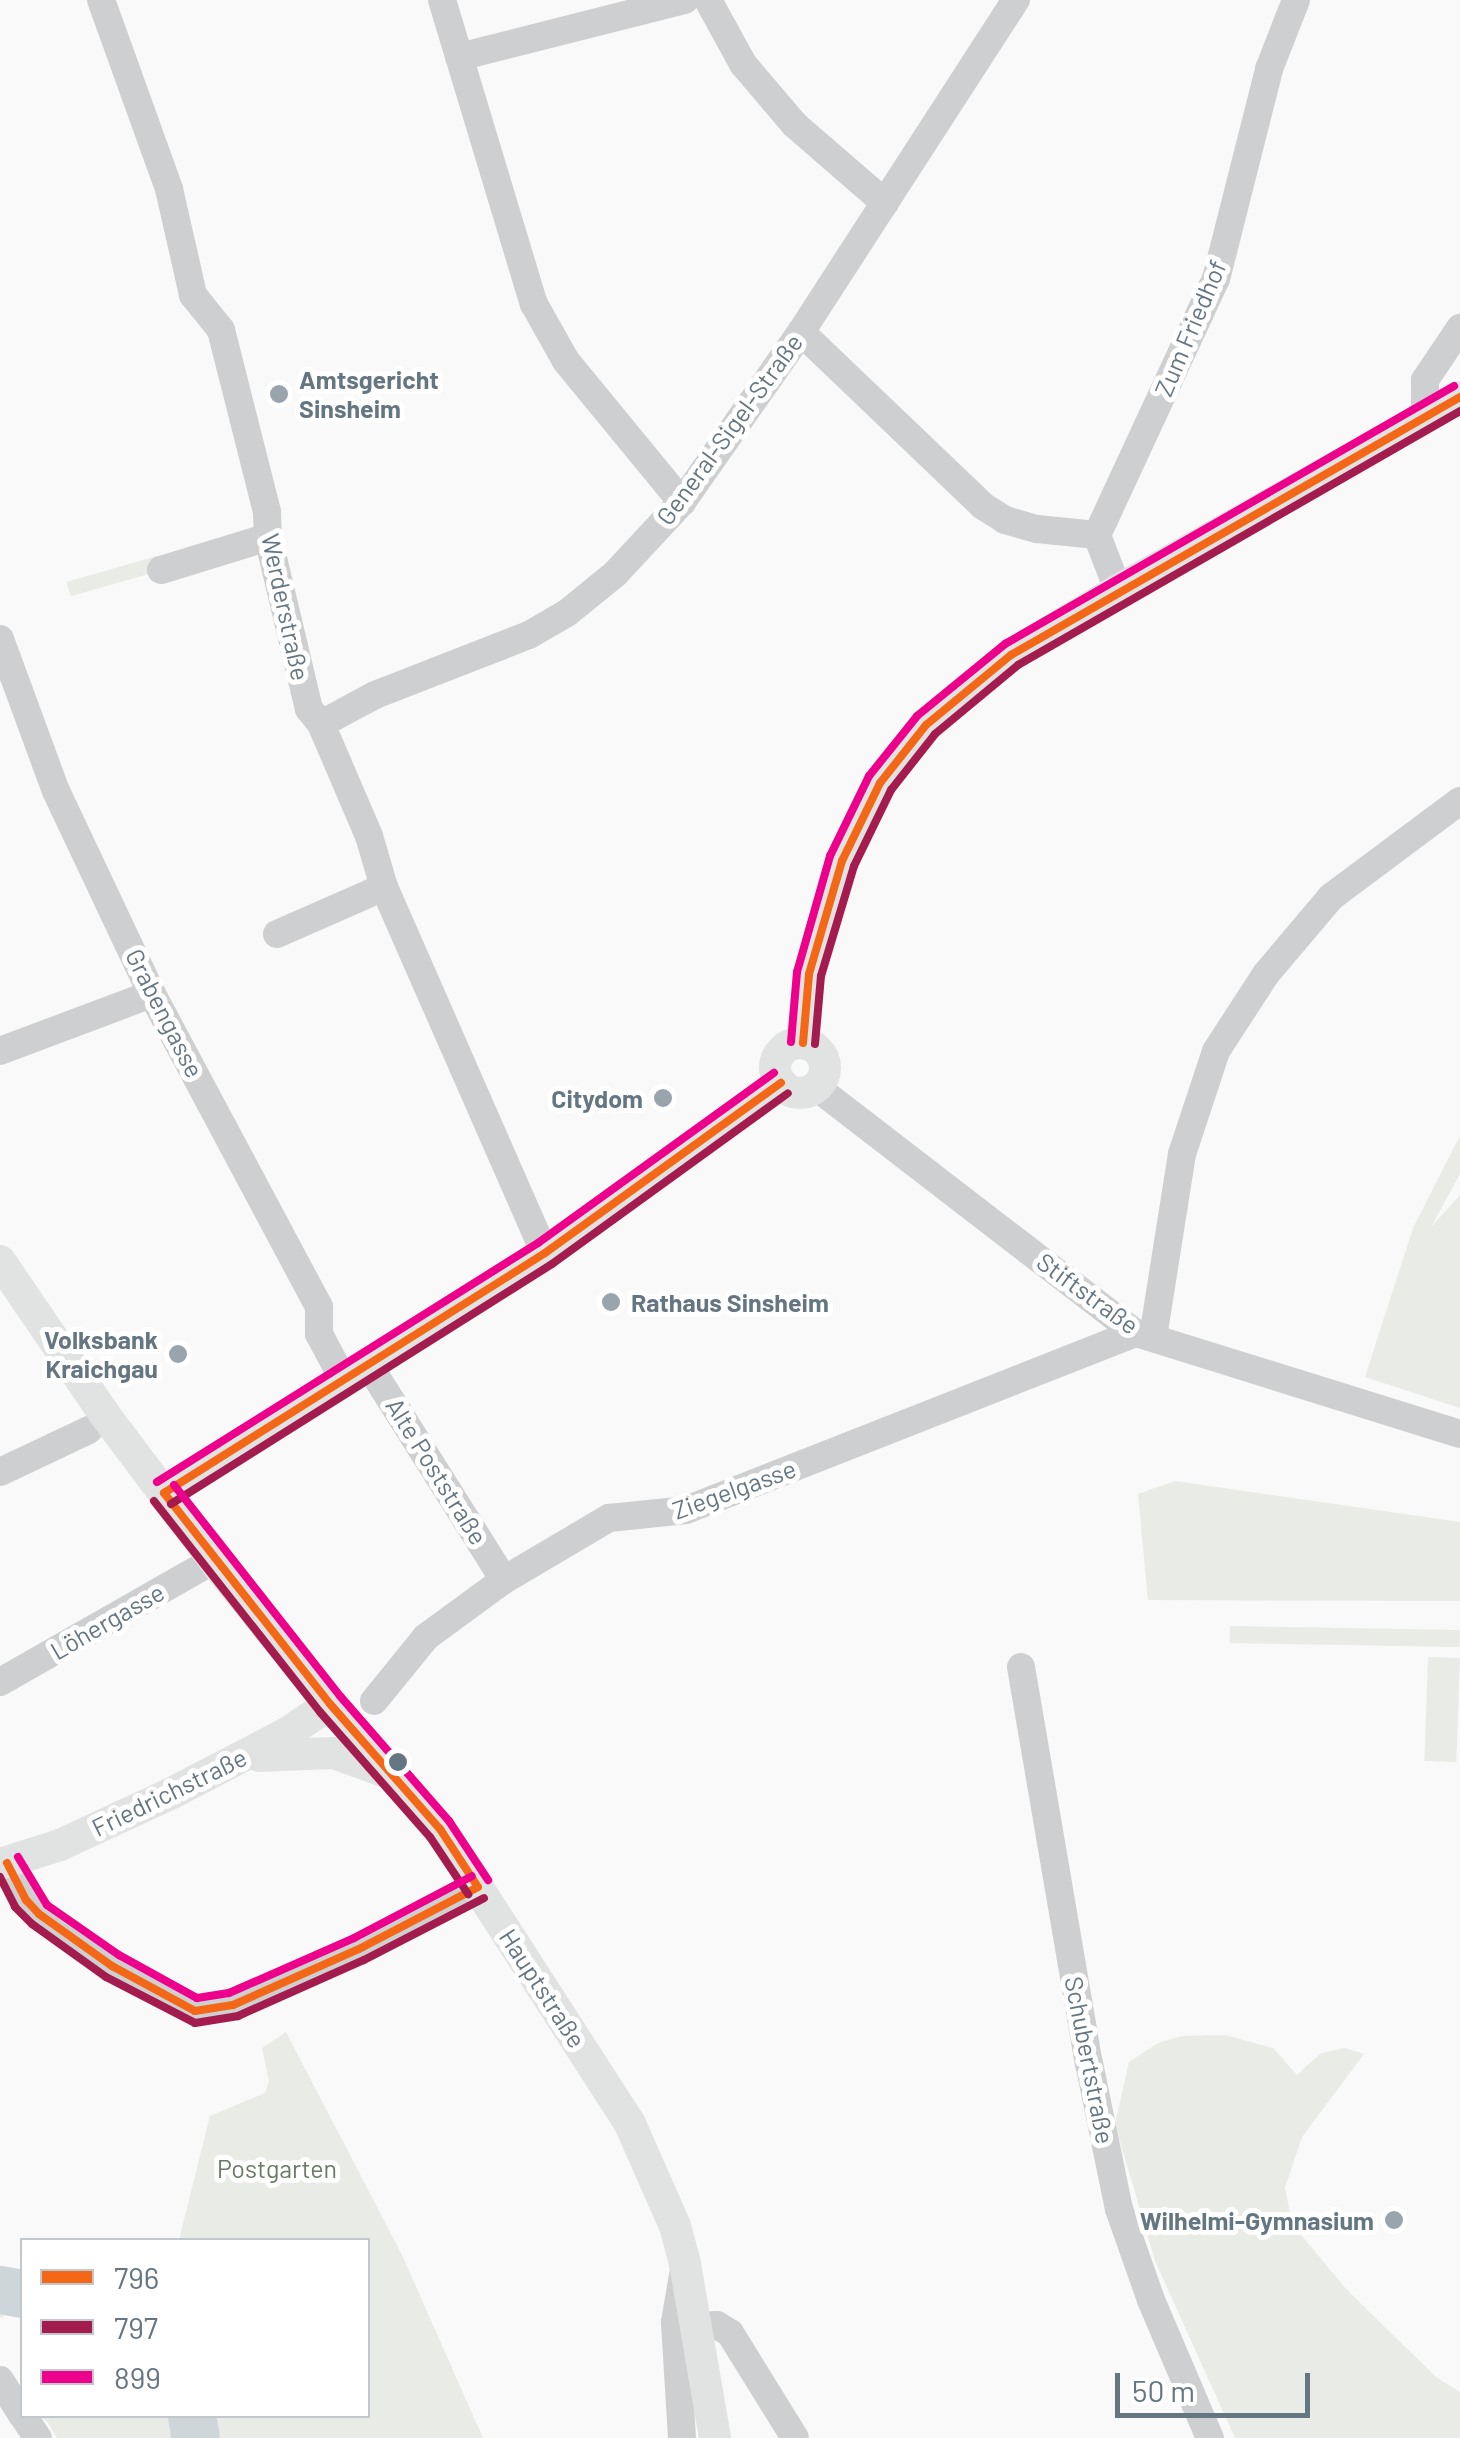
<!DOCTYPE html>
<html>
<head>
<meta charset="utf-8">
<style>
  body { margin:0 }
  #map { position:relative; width:1460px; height:2438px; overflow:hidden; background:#f9f9f9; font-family:Barlow,sans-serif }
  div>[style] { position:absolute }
  .green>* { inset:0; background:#e8ebe6; transform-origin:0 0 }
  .river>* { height:48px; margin:-24px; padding:0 24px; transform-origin:24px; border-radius:24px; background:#ced6d9 }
  .minor>* { height:28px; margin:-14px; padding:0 14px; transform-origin:14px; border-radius:14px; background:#cecfd0 }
  .major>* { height:32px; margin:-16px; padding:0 16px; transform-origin:16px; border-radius:16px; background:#e1e2e2 }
  .major>.ring { margin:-16px; padding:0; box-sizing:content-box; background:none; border:32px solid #e1e2e2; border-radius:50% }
  .bus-1>* { height:8px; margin:-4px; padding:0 4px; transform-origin:4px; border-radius:4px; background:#f46717 }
  .bus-2>* { height:8px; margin:-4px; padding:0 4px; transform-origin:4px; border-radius:4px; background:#a41b4e }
  .bus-3>* { height:8px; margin:-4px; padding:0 4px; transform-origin:4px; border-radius:4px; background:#ec008c }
  .dots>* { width:28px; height:28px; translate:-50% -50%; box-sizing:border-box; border:5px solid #fff; border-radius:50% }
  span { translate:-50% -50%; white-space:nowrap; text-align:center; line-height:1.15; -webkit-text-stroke:10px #fff; paint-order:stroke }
  .street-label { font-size:25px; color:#657683 }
  .poi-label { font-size:25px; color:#657683; font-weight:700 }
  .left { translate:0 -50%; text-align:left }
  .right { translate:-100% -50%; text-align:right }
  .park-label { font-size:25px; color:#687a64 }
  .legend { position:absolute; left:20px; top:2238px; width:350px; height:180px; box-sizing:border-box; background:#fff; border:2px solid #c1c8cd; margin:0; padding:12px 18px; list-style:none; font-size:30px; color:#657683 }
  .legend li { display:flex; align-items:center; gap:20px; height:50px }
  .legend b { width:50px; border:2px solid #c1c8cd }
  .scale { position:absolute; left:1115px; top:2373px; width:195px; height:45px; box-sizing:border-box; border:5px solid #657683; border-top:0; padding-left:12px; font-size:30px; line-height:35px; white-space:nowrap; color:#657683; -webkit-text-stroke:8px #fff; paint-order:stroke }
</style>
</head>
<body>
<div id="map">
  <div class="green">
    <div style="left:157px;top:556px;width:15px;height:94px;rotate:74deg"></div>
    <div style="clip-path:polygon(1460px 1136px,1460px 1174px,1431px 1227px,1460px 1195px,1460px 1408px,1365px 1377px,1413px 1228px)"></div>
    <div style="clip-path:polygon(1175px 1481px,1460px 1522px,1460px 1601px,1148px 1600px,1138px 1494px)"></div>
    <div style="left:1230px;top:1626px;width:230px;height:17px;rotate:1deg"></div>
    <div style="left:1428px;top:1657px;width:32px;height:104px;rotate:2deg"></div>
    <div style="clip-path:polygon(286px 2032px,402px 2255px,483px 2438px,57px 2438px,47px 2421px,36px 2416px,368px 2416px,368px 2240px,179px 2240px,210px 2116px,265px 2093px,269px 2081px,262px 2048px)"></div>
    <div style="clip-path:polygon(1225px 2035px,1273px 2048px,1297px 2075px,1321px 2053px,1345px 2048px,1364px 2054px,1302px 2137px,1285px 2188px,1292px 2224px,1347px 2290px,1436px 2377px,1460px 2392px,1460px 2438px,1235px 2438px,1155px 2261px,1115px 2124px,1129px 2062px,1158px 2043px,1181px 2036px)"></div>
    <div style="clip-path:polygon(0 2270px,22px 2278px,11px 2312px,0 2318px)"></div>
  </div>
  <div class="river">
    <div style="left:0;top:2290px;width:22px;rotate:10deg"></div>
    <div style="left:192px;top:2416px;width:22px;rotate:80deg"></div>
  </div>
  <div class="minor">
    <div style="left:101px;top:0;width:201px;rotate:70.2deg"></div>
    <div style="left:169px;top:189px;width:109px;rotate:77.2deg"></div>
    <div style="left:193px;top:295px;width:45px;rotate:51.3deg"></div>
    <div style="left:221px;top:330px;width:188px;rotate:75.8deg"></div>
    <div style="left:267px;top:512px;width:25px;rotate:88deg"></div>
    <div style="left:268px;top:537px;width:177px;rotate:76.6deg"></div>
    <div style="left:309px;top:709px;width:19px;rotate:51deg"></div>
    <div style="left:321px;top:724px;width:122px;rotate:66.8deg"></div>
    <div style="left:369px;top:836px;width:53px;rotate:73.6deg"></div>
    <div style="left:384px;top:887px;width:400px;rotate:66.3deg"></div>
    <div style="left:442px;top:0;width:318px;rotate:73.2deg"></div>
    <div style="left:534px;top:304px;width:65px;rotate:60.7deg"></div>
    <div style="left:566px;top:361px;width:183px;rotate:50.6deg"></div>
    <div style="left:708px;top:0;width:73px;rotate:61.3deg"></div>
    <div style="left:743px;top:64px;width:80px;rotate:49.6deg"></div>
    <div style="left:795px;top:125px;width:119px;rotate:40.9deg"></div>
    <div style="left:459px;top:57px;width:233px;rotate:-14.2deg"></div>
    <div style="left:801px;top:332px;width:252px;rotate:43.7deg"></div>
    <div style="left:983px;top:506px;width:26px;rotate:32deg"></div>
    <div style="left:1005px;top:520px;width:33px;rotate:16deg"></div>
    <div style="left:1037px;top:529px;width:60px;rotate:5.7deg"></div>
    <div style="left:1425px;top:416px;width:36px;rotate:-90deg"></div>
    <div style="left:1425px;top:380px;width:63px;rotate:-56.1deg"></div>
    <div style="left:161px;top:570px;width:112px;rotate:-17.1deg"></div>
    <div style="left:1118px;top:590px;width:59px;rotate:-110.9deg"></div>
    <div style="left:1097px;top:535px;width:282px;rotate:-65.1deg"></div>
    <div style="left:1216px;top:279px;width:217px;rotate:-75.8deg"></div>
    <div style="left:1269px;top:69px;width:74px;rotate:-68.6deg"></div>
    <div style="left:0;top:639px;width:162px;rotate:69.8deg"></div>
    <div style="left:56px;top:791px;width:225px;rotate:64.7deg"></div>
    <div style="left:152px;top:994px;width:355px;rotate:61.9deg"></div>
    <div style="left:319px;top:1307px;width:27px;rotate:90deg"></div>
    <div style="left:319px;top:1334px;width:51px;rotate:61.9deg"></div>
    <div style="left:321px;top:724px;width:61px;rotate:-28.2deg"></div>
    <div style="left:375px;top:695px;width:165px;rotate:-21.3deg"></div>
    <div style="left:529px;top:635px;width:44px;rotate:-30.1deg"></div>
    <div style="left:567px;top:613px;width:62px;rotate:-39.1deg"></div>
    <div style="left:615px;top:574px;width:98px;rotate:-47.1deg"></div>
    <div style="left:682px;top:502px;width:208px;rotate:-55deg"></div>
    <div style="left:801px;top:332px;width:396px;rotate:-57.1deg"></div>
    <div style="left:277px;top:934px;width:117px;rotate:-23.7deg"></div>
    <div style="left:0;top:1051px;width:162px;rotate:-20.6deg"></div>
    <div style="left:816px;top:1087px;width:404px;rotate:37.6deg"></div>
    <div style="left:1136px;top:1333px;width:339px;rotate:17.3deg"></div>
    <div style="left:1153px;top:1337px;width:185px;rotate:-81deg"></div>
    <div style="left:1182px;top:1154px;width:108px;rotate:-71.7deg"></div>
    <div style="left:1216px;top:1051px;width:92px;rotate:-57deg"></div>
    <div style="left:1266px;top:974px;width:101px;rotate:-49.8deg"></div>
    <div style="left:1331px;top:897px;width:161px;rotate:-36.7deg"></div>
    <div style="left:368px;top:1364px;width:255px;rotate:57.8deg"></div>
    <div style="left:0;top:1472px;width:98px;rotate:-25.3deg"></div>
    <div style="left:1021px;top:1667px;width:402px;rotate:80.3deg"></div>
    <div style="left:1089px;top:2063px;width:149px;rotate:78.4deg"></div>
    <div style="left:1119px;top:2209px;width:96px;rotate:70.6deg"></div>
    <div style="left:1151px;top:2300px;width:150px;rotate:66.9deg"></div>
    <div style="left:0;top:1682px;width:246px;rotate:-29.7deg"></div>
    <div style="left:374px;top:1701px;width:82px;rotate:-50.9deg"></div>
    <div style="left:426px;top:1637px;width:97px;rotate:-36.2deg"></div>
    <div style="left:504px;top:1580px;width:122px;rotate:-30.6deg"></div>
    <div style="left:609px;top:1518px;width:77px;rotate:-5.9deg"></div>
    <div style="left:686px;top:1510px;width:484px;rotate:-21.5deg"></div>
    <div style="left:7px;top:1863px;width:42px;rotate:62.8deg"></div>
    <div style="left:26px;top:1900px;width:19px;rotate:47deg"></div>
    <div style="left:39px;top:1914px;width:90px;rotate:35.5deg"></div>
    <div style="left:112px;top:1966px;width:94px;rotate:28.5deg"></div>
    <div style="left:195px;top:2011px;width:38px;rotate:-9deg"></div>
    <div style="left:233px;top:2005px;width:138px;rotate:-24deg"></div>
    <div style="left:359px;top:1949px;width:134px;rotate:-27.5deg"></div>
    <div style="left:698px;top:2326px;width:19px;rotate:-3deg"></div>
    <div style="left:717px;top:2325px;width:15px;rotate:32deg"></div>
    <div style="left:730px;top:2333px;width:123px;rotate:58.2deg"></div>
    <div style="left:0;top:2380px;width:41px;rotate:57.8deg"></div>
    <div style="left:23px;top:2416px;width:27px;rotate:56deg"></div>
    <div style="left:682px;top:2438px;width:116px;rotate:-93.5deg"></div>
    <div style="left:675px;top:2322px;width:48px;rotate:-80.3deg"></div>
  </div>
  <div class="major">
    <div style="left:803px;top:1043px;width:69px;rotate:-85deg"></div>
    <div style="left:809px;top:974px;width:118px;rotate:-73.7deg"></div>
    <div style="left:842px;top:861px;width:87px;rotate:-64deg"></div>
    <div style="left:880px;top:783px;width:74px;rotate:-51.6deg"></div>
    <div style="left:926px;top:725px;width:110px;rotate:-39.5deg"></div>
    <div style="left:1011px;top:655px;width:125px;rotate:-31.3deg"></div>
    <div style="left:1118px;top:590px;width:393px;rotate:-29.4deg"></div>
    <div class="ring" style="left:775px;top:1043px;width:18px;height:18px"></div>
    <div style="left:0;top:1261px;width:186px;rotate:55.7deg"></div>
    <div style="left:105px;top:1415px;width:190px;rotate:53.1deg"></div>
    <div style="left:219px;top:1567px;width:176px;rotate:51deg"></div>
    <div style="left:330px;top:1704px;width:167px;rotate:48.7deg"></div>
    <div style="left:440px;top:1829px;width:351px;rotate:57.2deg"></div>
    <div style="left:630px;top:2124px;width:111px;rotate:66.2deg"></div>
    <div style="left:675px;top:2226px;width:39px;rotate:75deg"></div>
    <div style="left:685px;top:2264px;width:177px;rotate:80.2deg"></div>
    <div style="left:164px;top:1493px;width:450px;rotate:-32.2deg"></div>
    <div style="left:545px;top:1253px;width:291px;rotate:-35.8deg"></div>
    <div style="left:259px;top:1756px;width:75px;rotate:-2.3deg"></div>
    <div style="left:334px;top:1753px;width:55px;rotate:20.1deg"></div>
    <div style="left:0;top:1864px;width:63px;rotate:-17.6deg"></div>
    <div style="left:60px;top:1845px;width:123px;rotate:-24.9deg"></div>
    <div style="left:172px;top:1793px;width:132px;rotate:-27.5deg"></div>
    <div style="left:289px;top:1732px;width:50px;rotate:-34.3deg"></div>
  </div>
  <div class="bus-1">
    <div style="left:803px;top:1043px;width:69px;rotate:-85deg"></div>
    <div style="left:809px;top:974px;width:118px;rotate:-73.7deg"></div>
    <div style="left:842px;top:861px;width:87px;rotate:-64deg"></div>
    <div style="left:880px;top:783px;width:74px;rotate:-51.6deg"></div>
    <div style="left:926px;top:725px;width:110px;rotate:-39.5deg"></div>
    <div style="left:1011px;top:655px;width:518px;rotate:-29.88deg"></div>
    <div style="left:164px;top:1493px;width:450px;rotate:-32.2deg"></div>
    <div style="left:545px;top:1253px;width:291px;rotate:-35.8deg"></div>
    <div style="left:164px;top:1493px;width:268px;rotate:51.8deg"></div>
    <div style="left:330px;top:1704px;width:167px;rotate:48.7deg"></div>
    <div style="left:440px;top:1829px;width:69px;rotate:56.8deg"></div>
    <div style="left:7px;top:1863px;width:42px;rotate:62.8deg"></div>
    <div style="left:26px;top:1900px;width:19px;rotate:47deg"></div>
    <div style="left:39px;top:1914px;width:90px;rotate:35.5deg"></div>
    <div style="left:112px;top:1966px;width:94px;rotate:28.5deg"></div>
    <div style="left:195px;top:2011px;width:38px;rotate:-9deg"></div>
    <div style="left:233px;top:2005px;width:138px;rotate:-24deg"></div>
    <div style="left:359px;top:1949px;width:134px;rotate:-27.5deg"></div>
  </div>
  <div class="bus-2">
    <div style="left:815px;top:1044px;width:68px;rotate:-85deg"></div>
    <div style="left:821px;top:976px;width:115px;rotate:-73.3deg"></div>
    <div style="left:854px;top:866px;width:85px;rotate:-64deg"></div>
    <div style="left:891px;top:790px;width:71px;rotate:-51.8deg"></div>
    <div style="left:935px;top:734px;width:108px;rotate:-39.7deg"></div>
    <div style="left:1018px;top:665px;width:510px;rotate:-29.88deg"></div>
    <div style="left:154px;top:1501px;width:268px;rotate:51.8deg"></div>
    <div style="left:320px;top:1712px;width:167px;rotate:48.7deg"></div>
    <div style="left:430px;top:1837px;width:69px;rotate:56.3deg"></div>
    <div style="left:171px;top:1504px;width:450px;rotate:-32.2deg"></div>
    <div style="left:552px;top:1264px;width:291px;rotate:-35.9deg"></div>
    <div style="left:0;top:1877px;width:34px;rotate:63deg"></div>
    <div style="left:15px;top:1907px;width:24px;rotate:45deg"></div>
    <div style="left:32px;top:1924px;width:91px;rotate:35.6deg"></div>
    <div style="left:106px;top:1977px;width:100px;rotate:27.3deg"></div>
    <div style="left:195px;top:2023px;width:44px;rotate:-9.2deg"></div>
    <div style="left:238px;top:2016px;width:138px;rotate:-24deg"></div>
    <div style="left:364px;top:1960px;width:135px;rotate:-27.3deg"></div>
  </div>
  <div class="bus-3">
    <div style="left:791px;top:1042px;width:70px;rotate:-85.1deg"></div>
    <div style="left:797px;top:972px;width:121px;rotate:-74.1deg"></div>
    <div style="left:830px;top:856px;width:89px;rotate:-64deg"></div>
    <div style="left:869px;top:776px;width:77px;rotate:-51.3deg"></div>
    <div style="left:917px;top:716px;width:114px;rotate:-39.3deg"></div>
    <div style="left:1005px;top:644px;width:518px;rotate:-29.88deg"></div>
    <div style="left:157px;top:1482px;width:450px;rotate:-32.1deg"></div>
    <div style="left:538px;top:1243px;width:291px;rotate:-35.8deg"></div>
    <div style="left:174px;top:1485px;width:268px;rotate:51.8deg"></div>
    <div style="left:340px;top:1696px;width:166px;rotate:48.9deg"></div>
    <div style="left:449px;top:1821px;width:71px;rotate:56.5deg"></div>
    <div style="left:18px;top:1857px;width:56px;rotate:58.9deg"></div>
    <div style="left:47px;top:1905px;width:88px;rotate:34.8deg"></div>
    <div style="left:119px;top:1955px;width:89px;rotate:28.9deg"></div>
    <div style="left:197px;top:1998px;width:32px;rotate:-9deg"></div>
    <div style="left:229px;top:1993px;width:137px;rotate:-23.7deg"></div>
    <div style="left:354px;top:1938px;width:133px;rotate:-27.7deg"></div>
  </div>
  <div class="dots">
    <div style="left:279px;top:394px;background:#99a4ac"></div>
    <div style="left:663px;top:1098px;background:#99a4ac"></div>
    <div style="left:611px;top:1302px;background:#99a4ac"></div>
    <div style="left:178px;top:1354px;background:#99a4ac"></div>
    <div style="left:398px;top:1762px;background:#657683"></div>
    <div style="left:1394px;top:2220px;background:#99a4ac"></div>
  </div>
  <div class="street-label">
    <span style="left:1190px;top:328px;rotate:-67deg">Zum Friedhof</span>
    <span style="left:729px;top:429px;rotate:-54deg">General-Sigel-Straße</span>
    <span style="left:286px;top:607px;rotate:78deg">Werderstraße</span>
    <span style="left:165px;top:1013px;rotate:63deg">Grabengasse</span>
    <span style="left:1088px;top:1293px;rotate:36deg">Stiftstraße</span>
    <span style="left:437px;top:1471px;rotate:58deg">Alte Poststraße</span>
    <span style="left:734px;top:1489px;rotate:-20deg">Ziegelgasse</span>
    <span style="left:107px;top:1621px;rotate:-30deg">Löhergasse</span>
    <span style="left:169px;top:1792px;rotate:-26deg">Friedrichstraße</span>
    <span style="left:543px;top:1988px;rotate:57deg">Hauptstraße</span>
    <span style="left:1090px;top:2060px;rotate:79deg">Schubertstraße</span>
  </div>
  <div class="poi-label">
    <span class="left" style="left:299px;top:394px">Amtsgericht<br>Sinsheim</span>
    <span class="right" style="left:643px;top:1098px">Citydom</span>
    <span class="left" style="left:631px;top:1302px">Rathaus Sinsheim</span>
    <span class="right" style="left:158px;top:1354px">Volksbank<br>Kraichgau</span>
    <span class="right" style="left:1374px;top:2220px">Wilhelmi-Gymnasium</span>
  </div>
  <div class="park-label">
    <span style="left:277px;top:2168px">Postgarten</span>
  </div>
  <ul class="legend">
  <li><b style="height:12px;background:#f46717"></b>796</li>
  <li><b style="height:12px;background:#a41b4e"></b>797</li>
  <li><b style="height:12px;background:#ec008c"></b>899</li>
  </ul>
  <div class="scale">50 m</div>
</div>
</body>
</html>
